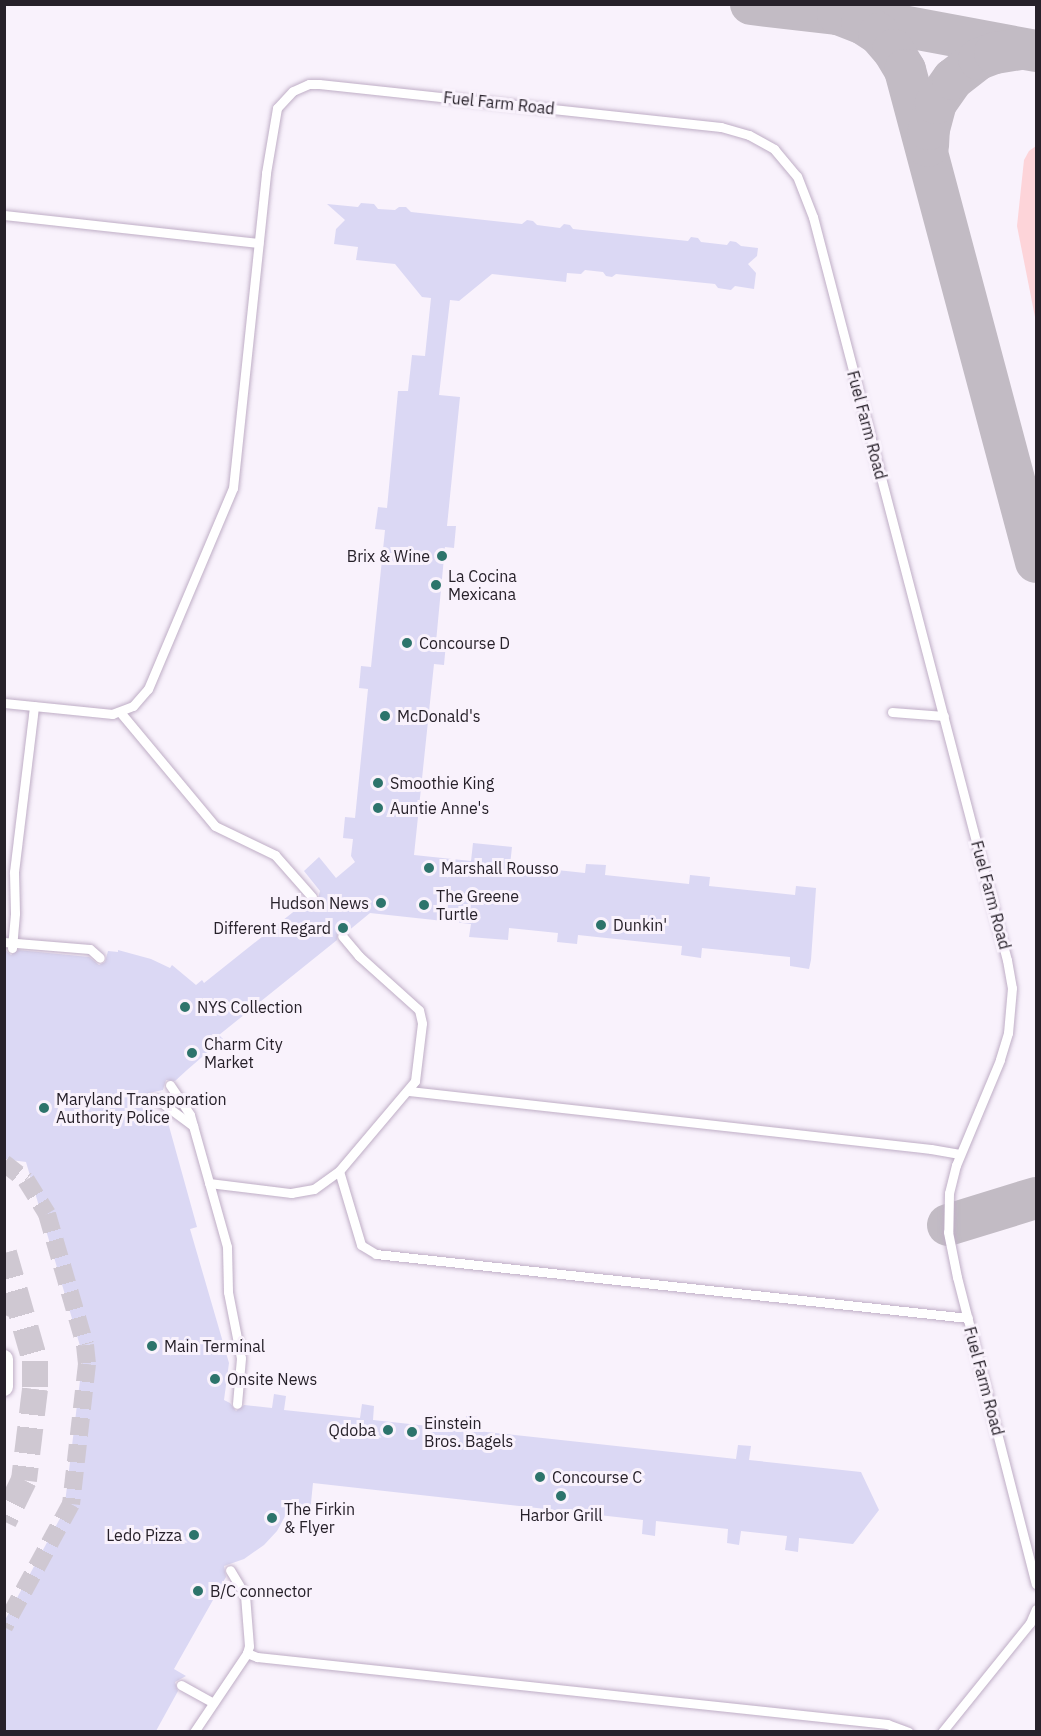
<!DOCTYPE html>
<html>
<head>
<meta charset="utf-8">
<style>
  body { margin:0 }
  #map { position:relative; width:1041px; height:1736px; overflow:hidden; background:#f9f2fc; font-family:"IBM Plex Sans",sans-serif }
  div>[style] { position:absolute }
  .green>* { inset:0; background:#fdd4d9 }
  .taxiway>* { height:42px; margin:-21px; padding:0 21px; transform-origin:21px; border-radius:21px; background:#c2bbc4 }
  .building>* { inset:0; background:#dbd8f4 }
  .street-tunnel>* { height:18px; margin-top:-9px; transform-origin:0; background:repeating-linear-gradient(90deg,#cfc8d2 0 18px,transparent 0 27px) }
  .secondary-tunnel>* { height:26px; margin-top:-13px; transform-origin:0; background:repeating-linear-gradient(90deg,#cfc8d2 0 26px,transparent 0 39px) }
  .roads { filter:drop-shadow(0 0 2px #bfaec6) drop-shadow(0 0 2px #bfaec6) }
  .lane>* { height:9px; margin:-4.5px; padding:0 4.5px; transform-origin:4.5px; border-radius:4.5px; background:#fff }
  .street>* { height:18px; margin:-9px; padding:0 9px; transform-origin:9px; border-radius:9px; background:#fff }
  .dots>* { width:16px; height:16px; translate:-50% -50%; box-sizing:border-box; border:3px solid #f9f2fc; border-radius:50% }
  span { translate:-50% -50%; white-space:nowrap; text-align:center; line-height:1.15; -webkit-text-stroke:6px #f9f2fc; paint-order:stroke }
  .street-label { font-size:16px; color:#27212a }
  .poi-label { font-size:16px; color:#27212a }
  .right { translate:-100% -50%; text-align:right }
  .left { translate:0 -50%; text-align:left }
  .frame { position:absolute; inset:0; border:6px solid #27212a; pointer-events:none }
</style>
</head>
<body>
<div id="map">
  <div class="green">
    <div style="clip-path:polygon(1036px 146px,1036px 322px,1017px 226px,1024px 160px,1029px 151px)"></div>
  </div>
  <div class="taxiway">
    <div style="left:751px;top:4px;width:88px;rotate:6.6deg"></div>
    <div style="left:838px;top:14px;width:201px;rotate:10.6deg"></div>
    <div style="left:838px;top:14px;width:26px;rotate:21deg"></div>
    <div style="left:862px;top:23px;width:20px;rotate:33deg"></div>
    <div style="left:879px;top:34px;width:21px;rotate:49deg"></div>
    <div style="left:893px;top:50px;width:23px;rotate:59deg"></div>
    <div style="left:905px;top:70px;width:509px;rotate:75.09deg"></div>
    <div style="left:928px;top:146px;width:17px;rotate:-87deg"></div>
    <div style="left:929px;top:129px;width:27px;rotate:-75deg"></div>
    <div style="left:936px;top:103px;width:29px;rotate:-55deg"></div>
    <div style="left:953px;top:79px;width:33px;rotate:-38deg"></div>
    <div style="left:979px;top:59px;width:17px;rotate:-21deg"></div>
    <div style="left:995px;top:53px;width:24px;rotate:-9deg"></div>
    <div style="left:948px;top:1225px;width:92px;rotate:-17.1deg"></div>
  </div>
  <div class="building">
    <div style="clip-path:polygon(361px 203px,374px 204px,378px 209px,395px 210px,399px 207px,406px 207px,411px 212px,522px 224px,527px 220px,533px 221px,537px 225px,560px 228px,564px 224px,570px 225px,573px 229px,688px 241px,691px 237px,698px 238px,701px 242px,727px 245px,730px 241px,736px 242px,741px 246px,758px 248px,757px 256px,748px 264px,756px 273px,754px 289px,735px 286px,731px 290px,718px 288px,715px 284px,616px 274px,612px 277px,606px 276px,603px 272px,585px 270px,581px 274px,567px 273px,566px 282px,492px 274px,459px 301px,450px 300px,439px 395px,460px 397px,447px 526px,456px 526px,454px 548px,445px 547px,436px 642px,446px 643px,444px 665px,434px 664px,414px 855px,471px 861px,473px 843px,512px 847px,510px 865px,585px 873px,586px 864px,606px 865px,605px 875px,689px 884px,690px 875px,710px 877px,709px 886px,795px 895px,796px 886px,816px 888px,811px 960px,809px 969px,790px 966px,790px 957px,702px 948px,701px 958px,681px 955px,682px 946px,578px 935px,577px 944px,557px 942px,558px 933px,509px 928px,508px 940px,469px 937px,471px 924px,370px 913px,347px 932px,338px 931px,337px 940px,219px 1035px,223px 1039px,187px 1070px,175px 1081px,166px 1080px,163px 1090px,149px 1093px,144px 1097px,146px 1104px,153px 1106px,157px 1122px,167px 1119px,197px 1227px,190px 1229px,229px 1363px,224px 1400px,230px 1403px,236px 1411px,244px 1405px,272px 1408px,274px 1394px,286px 1396px,284px 1410px,360px 1418px,362px 1404px,374px 1406px,373px 1420px,465px 1430px,466px 1416px,478px 1417px,477px 1431px,736px 1459px,738px 1445px,751px 1446px,749px 1460px,861px 1472px,879px 1510px,853px 1544px,799px 1538px,798px 1552px,785px 1550px,787px 1536px,741px 1531px,739px 1545px,727px 1543px,728px 1529px,656px 1521px,655px 1536px,642px 1534px,643px 1520px,313px 1483px,310px 1513px,289px 1509px,277px 1531px,264px 1545px,244px 1559px,224px 1566px,226px 1577px,174px 1669px,186px 1676px,175px 1682px,178px 1691px,156px 1731px,4px 1731px,4px 1622px,64px 1511px,83px 1356px,26px 1162px,4px 1159px,4px 949px,11px 955px,18px 950px,89px 957px,99px 965px,105px 962px,108px 951px,118px 952px,118px 950px,151px 959px,170px 968px,172px 965px,196px 985px,202px 980px,204px 983px,307px 901px,313px 904px,317px 902px,320px 891px,304px 871px,319px 857px,336px 878px,355px 862px,351px 856px,353px 839px,343px 838px,345px 817px,355px 818px,368px 689px,359px 688px,361px 666px,371px 667px,385px 530px,375px 529px,378px 507px,387px 508px,398px 391px,408px 391px,412px 355px,425px 356px,431px 298px,422px 297px,395px 264px,356px 260px,358px 247px,334px 244px,336px 229px,345px 220px,327px 204px,358px 207px)"></div>
  </div>
  <div class="street-tunnel">
    <div style="left:4px;top:1163px;width:28px;rotate:38deg"></div>
    <div style="left:26px;top:1180px;width:40px;rotate:58deg"></div>
    <div style="left:47px;top:1214px;width:136px;rotate:73.8deg"></div>
    <div style="left:85px;top:1345px;width:19px;rotate:84deg"></div>
    <div style="left:87px;top:1364px;width:141px;rotate:96.5deg"></div>
    <div style="left:71px;top:1504px;width:140px;rotate:118.6deg"></div>
    <div style="left:4px;top:1304px;width:10px;rotate:29deg"></div>
  </div>
  <div class="secondary-tunnel">
    <div style="left:4px;top:1253px;width:112px;rotate:74deg"></div>
    <div style="left:35px;top:1361px;width:28px;rotate:90deg"></div>
    <div style="left:35px;top:1389px;width:92px;rotate:96.9deg"></div>
    <div style="left:24px;top:1480px;width:46px;rotate:116deg"></div>
  </div>
  <div class="roads">
    <div class="lane">
      <div style="left:4px;top:215px;width:256px;rotate:6.3deg"></div>
      <div style="left:4px;top:703px;width:109px;rotate:5.8deg"></div>
      <div style="left:112px;top:714px;width:22px;rotate:-21deg"></div>
      <div style="left:133px;top:706px;width:23px;rotate:-49deg"></div>
      <div style="left:148px;top:689px;width:218px;rotate:-67.1deg"></div>
      <div style="left:233px;top:488px;width:317px;rotate:-84deg"></div>
      <div style="left:266px;top:173px;width:66px;rotate:-80.4deg"></div>
      <div style="left:277px;top:108px;width:23px;rotate:-47deg"></div>
      <div style="left:293px;top:91px;width:17px;rotate:-24deg"></div>
      <div style="left:309px;top:84px;width:10px"></div>
      <div style="left:319px;top:84px;width:404px;rotate:6.1deg"></div>
      <div style="left:721px;top:127px;width:29px;rotate:16deg"></div>
      <div style="left:749px;top:135px;width:29px;rotate:29deg"></div>
      <div style="left:774px;top:149px;width:35px;rotate:50deg"></div>
      <div style="left:797px;top:176px;width:44px;rotate:68.7deg"></div>
      <div style="left:813px;top:217px;width:768px;rotate:75.37deg"></div>
      <div style="left:1007px;top:960px;width:28px;rotate:80deg"></div>
      <div style="left:1012px;top:988px;width:45px;rotate:95.1deg"></div>
      <div style="left:1008px;top:1033px;width:28px;rotate:107deg"></div>
      <div style="left:1000px;top:1060px;width:114px;rotate:112.7deg"></div>
      <div style="left:956px;top:1165px;width:29px;rotate:104deg"></div>
      <div style="left:949px;top:1193px;width:39px;rotate:91deg"></div>
      <div style="left:948px;top:1232px;width:46px;rotate:78.7deg"></div>
      <div style="left:957px;top:1277px;width:317px;rotate:75.6deg"></div>
      <div style="left:120px;top:712px;width:148px;rotate:50.2deg"></div>
      <div style="left:215px;top:826px;width:67px;rotate:25.8deg"></div>
      <div style="left:275px;top:855px;width:56px;rotate:48.6deg"></div>
      <div style="left:892px;top:712px;width:52px;rotate:4.4deg"></div>
      <div style="left:4px;top:942px;width:86px;rotate:4.7deg"></div>
      <div style="left:90px;top:949px;width:13px;rotate:42deg"></div>
      <div style="left:12px;top:948px;width:35px;rotate:-85deg"></div>
      <div style="left:15px;top:913px;width:41px;rotate:-91.4deg"></div>
      <div style="left:14px;top:872px;width:167px;rotate:-83.1deg"></div>
      <div style="left:170px;top:1085px;width:36px;rotate:56deg"></div>
      <div style="left:190px;top:1115px;width:137px;rotate:74.3deg"></div>
      <div style="left:227px;top:1247px;width:45px;rotate:88.7deg"></div>
      <div style="left:228px;top:1292px;width:67px;rotate:78.9deg"></div>
      <div style="left:241px;top:1358px;width:46px;rotate:95deg"></div>
      <div style="left:409px;top:1091px;width:525px;rotate:6.34deg"></div>
      <div style="left:931px;top:1149px;width:29px;rotate:10deg"></div>
      <div style="left:151px;top:1099px;width:7px;rotate:8deg"></div>
      <div style="left:158px;top:1100px;width:44px;rotate:36.6deg"></div>
      <div style="left:339px;top:1171px;width:77px;rotate:73.4deg"></div>
      <div style="left:361px;top:1245px;width:17px;rotate:31deg"></div>
      <div style="left:376px;top:1254px;width:595px;rotate:6.17deg"></div>
      <div style="left:209px;top:1183px;width:83px;rotate:7deg"></div>
      <div style="left:291px;top:1193px;width:23px;rotate:-10deg"></div>
      <div style="left:314px;top:1189px;width:31px;rotate:-36deg"></div>
      <div style="left:339px;top:1171px;width:118px;rotate:-49.8deg"></div>
      <div style="left:415px;top:1081px;width:58px;rotate:-83.1deg"></div>
      <div style="left:422px;top:1023px;width:13px;rotate:-103deg"></div>
      <div style="left:419px;top:1010px;width:81px;rotate:-138deg"></div>
      <div style="left:359px;top:956px;width:26px;rotate:-130deg"></div>
      <div style="left:247px;top:1653px;width:11px;rotate:22deg"></div>
      <div style="left:257px;top:1657px;width:634px;rotate:6.07deg"></div>
      <div style="left:887px;top:1724px;width:23px;rotate:20deg"></div>
      <div style="left:181px;top:1685px;width:37px;rotate:29deg"></div>
      <div style="left:194px;top:1732px;width:95px;rotate:-56.1deg"></div>
      <div style="left:247px;top:1653px;width:7px;rotate:-74deg"></div>
      <div style="left:249px;top:1646px;width:51px;rotate:-94.5deg"></div>
      <div style="left:245px;top:1595px;width:29px;rotate:-121deg"></div>
      <div style="left:942px;top:1732px;width:140px;rotate:-51.1deg"></div>
      <div style="left:1030px;top:1623px;width:15px;rotate:-67deg"></div>
    </div>
    <div class="street">
      <div style="left:4px;top:1359px;width:28px;rotate:90deg"></div>
    </div>
  </div>
  <div class="dots">
    <div style="left:442px;top:556px;background:#2d746b"></div>
    <div style="left:436px;top:585px;background:#2d746b"></div>
    <div style="left:407px;top:643px;background:#2d746b"></div>
    <div style="left:385px;top:716px;background:#2d746b"></div>
    <div style="left:378px;top:783px;background:#2d746b"></div>
    <div style="left:378px;top:808px;background:#2d746b"></div>
    <div style="left:429px;top:868px;background:#2d746b"></div>
    <div style="left:381px;top:903px;background:#2d746b"></div>
    <div style="left:424px;top:905px;background:#2d746b"></div>
    <div style="left:601px;top:925px;background:#2d746b"></div>
    <div style="left:343px;top:928px;background:#2d746b"></div>
    <div style="left:185px;top:1007px;background:#2d746b"></div>
    <div style="left:192px;top:1053px;background:#2d746b"></div>
    <div style="left:44px;top:1108px;background:#2d746b"></div>
    <div style="left:152px;top:1346px;background:#2d746b"></div>
    <div style="left:215px;top:1379px;background:#2d746b"></div>
    <div style="left:388px;top:1430px;background:#2d746b"></div>
    <div style="left:412px;top:1432px;background:#2d746b"></div>
    <div style="left:540px;top:1477px;background:#2d746b"></div>
    <div style="left:561px;top:1496px;background:#2d746b"></div>
    <div style="left:272px;top:1518px;background:#2d746b"></div>
    <div style="left:194px;top:1535px;background:#2d746b"></div>
    <div style="left:198px;top:1591px;background:#2d746b"></div>
  </div>
  <div class="street-label">
    <span style="left:499px;top:103px;rotate:6deg">Fuel Farm Road</span>
    <span style="left:867px;top:425px;rotate:75deg">Fuel Farm Road</span>
    <span style="left:991px;top:895px;rotate:75deg">Fuel Farm Road</span>
    <span style="left:984px;top:1381px;rotate:75deg">Fuel Farm Road</span>
  </div>
  <div class="poi-label">
    <span class="right" style="left:430px;top:556px">Brix &amp; Wine</span>
    <span class="left" style="left:448px;top:585px">La Cocina<br>Mexicana</span>
    <span class="left" style="left:419px;top:643px">Concourse D</span>
    <span class="left" style="left:397px;top:716px">McDonald's</span>
    <span class="left" style="left:390px;top:783px">Smoothie King</span>
    <span class="left" style="left:390px;top:808px">Auntie Anne's</span>
    <span class="left" style="left:441px;top:868px">Marshall Rousso</span>
    <span class="left" style="left:436px;top:905px">The Greene<br>Turtle</span>
    <span class="right" style="left:369px;top:903px">Hudson News</span>
    <span class="left" style="left:613px;top:925px">Dunkin'</span>
    <span class="right" style="left:331px;top:928px">Different Regard</span>
    <span class="left" style="left:197px;top:1007px">NYS Collection</span>
    <span class="left" style="left:204px;top:1053px">Charm City<br>Market</span>
    <span class="left" style="left:56px;top:1108px">Maryland Transporation<br>Authority Police</span>
    <span class="left" style="left:164px;top:1346px">Main Terminal</span>
    <span class="left" style="left:227px;top:1379px">Onsite News</span>
    <span class="left" style="left:424px;top:1432px">Einstein<br>Bros. Bagels</span>
    <span class="right" style="left:376px;top:1430px">Qdoba</span>
    <span class="left" style="left:552px;top:1477px">Concourse C</span>
    <span class="left" style="left:284px;top:1518px">The Firkin<br>&amp; Flyer</span>
    <span style="left:561px;top:1515px">Harbor Grill</span>
    <span class="right" style="left:182px;top:1535px">Ledo Pizza</span>
    <span class="left" style="left:210px;top:1591px">B/C connector</span>
  </div>
  <div class="frame"></div>
</div>
</body>
</html>
